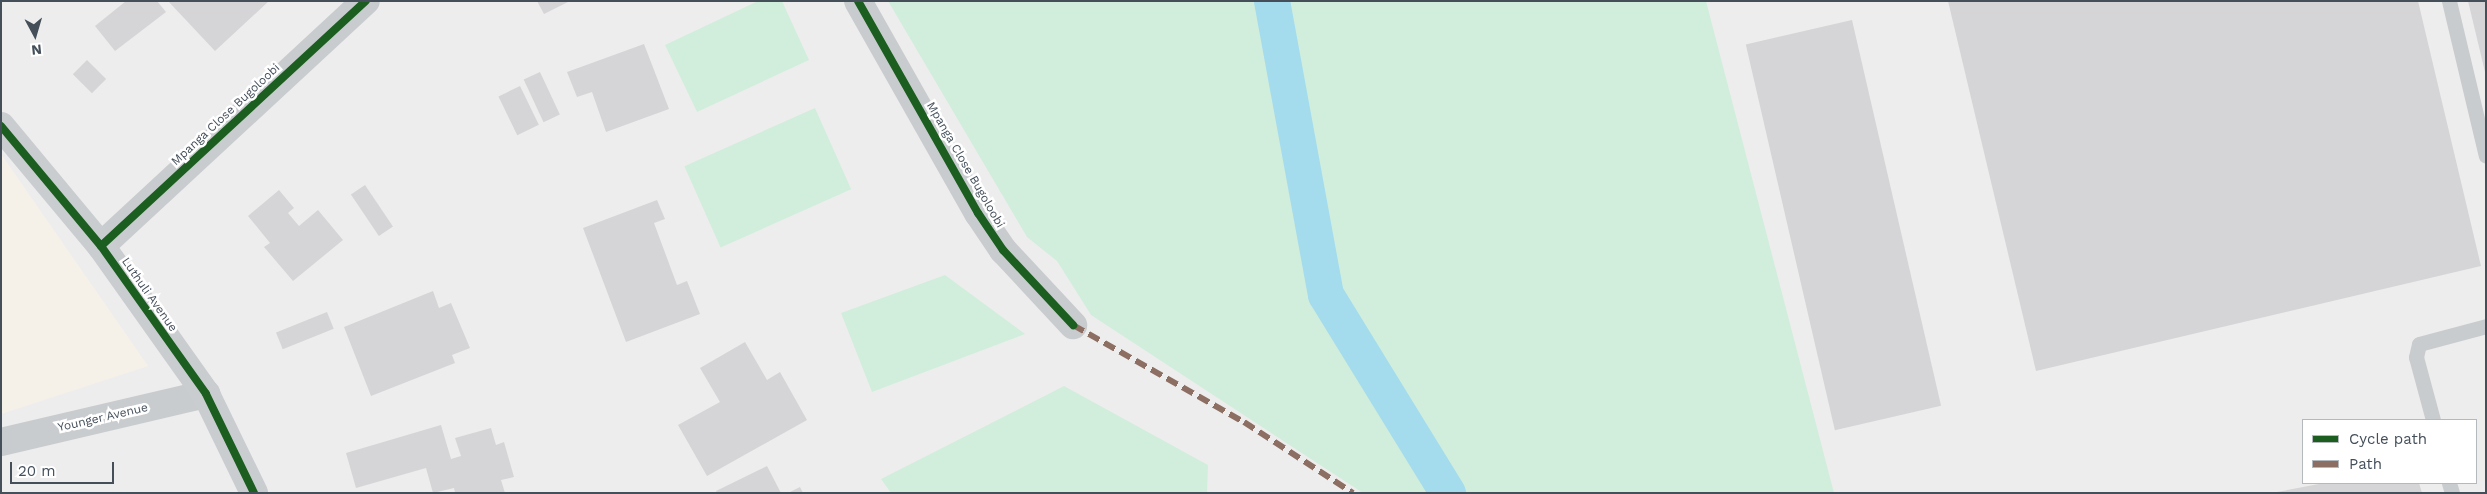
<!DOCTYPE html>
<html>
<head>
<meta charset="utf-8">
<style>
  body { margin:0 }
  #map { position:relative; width:2487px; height:494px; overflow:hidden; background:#eeeded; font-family:"Work Sans",sans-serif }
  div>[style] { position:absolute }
  .commercial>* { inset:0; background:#f6f1e8 }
  .green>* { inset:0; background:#d1eedc; transform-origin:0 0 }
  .canal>* { height:36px; margin:-18px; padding:0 18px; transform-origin:18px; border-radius:18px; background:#a4dced }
  .building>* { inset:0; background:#d5d5d7; transform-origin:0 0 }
  .lane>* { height:15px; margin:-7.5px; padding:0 7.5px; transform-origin:7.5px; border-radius:7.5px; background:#c9ccce }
  .street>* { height:28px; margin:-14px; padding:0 14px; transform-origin:14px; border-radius:14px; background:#c9ccce }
  .secondary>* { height:28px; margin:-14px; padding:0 14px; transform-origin:14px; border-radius:14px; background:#cacdd0 }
  .quiet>* { height:6px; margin-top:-3px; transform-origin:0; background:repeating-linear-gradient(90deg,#8d6e63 0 12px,transparent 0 18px) }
  .cycleway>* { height:8px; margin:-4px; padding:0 4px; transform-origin:4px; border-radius:4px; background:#1b5e20 }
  span { translate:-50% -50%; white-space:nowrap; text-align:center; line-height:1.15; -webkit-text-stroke:5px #fff; paint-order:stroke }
  .street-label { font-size:12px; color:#444f5a }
  .frame { position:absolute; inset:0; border:2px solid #444f5a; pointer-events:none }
  .legend { position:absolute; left:2302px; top:419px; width:175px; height:65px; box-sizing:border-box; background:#fff; border:1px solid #b4b9bd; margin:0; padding:6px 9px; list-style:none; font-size:15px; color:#444f5a }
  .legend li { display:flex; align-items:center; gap:10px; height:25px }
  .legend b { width:25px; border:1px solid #b4b9bd }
  .north { position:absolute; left:10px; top:10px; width:50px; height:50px; -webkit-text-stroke:4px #fff; paint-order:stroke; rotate:174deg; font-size:14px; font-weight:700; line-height:20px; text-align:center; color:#444f5a }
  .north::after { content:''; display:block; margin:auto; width:18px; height:22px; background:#444f5a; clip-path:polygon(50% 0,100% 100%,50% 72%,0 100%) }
  .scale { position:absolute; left:10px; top:462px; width:104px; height:22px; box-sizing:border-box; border:2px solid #444f5a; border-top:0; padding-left:6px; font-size:15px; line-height:18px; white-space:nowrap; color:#444f5a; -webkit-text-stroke:4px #fff; paint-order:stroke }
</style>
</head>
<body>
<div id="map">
  <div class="commercial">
    <div style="clip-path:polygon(1px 154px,148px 366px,1px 414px)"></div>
  </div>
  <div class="green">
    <div style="clip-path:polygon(758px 1px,782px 1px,809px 60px,697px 112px,665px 45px)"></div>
    <div style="clip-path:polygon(888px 1px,1706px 1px,1834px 493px,1363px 493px,1091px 315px,1057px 261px,1027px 237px)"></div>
    <div style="left:815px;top:108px;width:89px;height:143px;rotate:66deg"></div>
    <div style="clip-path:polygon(945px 275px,1025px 334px,872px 392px,841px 313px)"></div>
    <div style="clip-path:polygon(1064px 386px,1208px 465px,1207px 493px,891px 493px,881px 479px)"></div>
  </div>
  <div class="canal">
    <div style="left:1272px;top:1px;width:299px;rotate:79.6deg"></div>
    <div style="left:1326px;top:295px;width:233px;rotate:58.4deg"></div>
  </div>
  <div class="building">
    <div style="clip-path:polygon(126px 1px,157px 1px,166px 12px,115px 51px,95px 26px)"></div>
    <div style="clip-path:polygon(168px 1px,269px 1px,215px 51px)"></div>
    <div style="clip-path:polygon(537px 1px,570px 1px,544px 14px)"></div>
    <div style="clip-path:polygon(1948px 1px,2418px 1px,2481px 266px,2036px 371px)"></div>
    <div style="clip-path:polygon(2468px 1px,2486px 1px,2486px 71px,2485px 72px)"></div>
    <div style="left:1852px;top:20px;width:396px;height:109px;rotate:77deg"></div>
    <div style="clip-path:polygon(644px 44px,669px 109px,606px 132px,592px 92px,577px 97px,567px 72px)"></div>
    <div style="left:87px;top:60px;width:27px;height:20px;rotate:45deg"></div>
    <div style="left:540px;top:72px;width:47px;height:18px;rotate:65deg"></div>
    <div style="left:520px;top:86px;width:43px;height:24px;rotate:64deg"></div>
    <div style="left:365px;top:185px;width:50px;height:17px;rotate:56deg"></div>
    <div style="clip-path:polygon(279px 190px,294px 208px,288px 213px,299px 226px,318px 210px,343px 240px,293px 281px,264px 247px,270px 243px,248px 216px)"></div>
    <div style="clip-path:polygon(657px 200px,665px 219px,654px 223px,677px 285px,687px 281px,700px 314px,626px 342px,583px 228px)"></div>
    <div style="clip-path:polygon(433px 291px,439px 308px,451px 303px,470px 348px,452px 355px,455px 363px,371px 396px,344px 327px)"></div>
    <div style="left:327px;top:312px;width:18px;height:55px;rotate:68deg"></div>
    <div style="clip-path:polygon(745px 342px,767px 380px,780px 372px,807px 420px,707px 476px,678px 425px,720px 402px,700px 368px)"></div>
    <div style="clip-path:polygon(441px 425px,451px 459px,461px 456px,455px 438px,491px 428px,496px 445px,504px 442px,514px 477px,501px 480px,505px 493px,455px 493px,454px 488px,433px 493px,426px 468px,356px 488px,346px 453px)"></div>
    <div style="clip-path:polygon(767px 466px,781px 493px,717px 493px,716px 491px)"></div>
    <div style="clip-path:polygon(2324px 483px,2419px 483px,2422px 493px,2272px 493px)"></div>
    <div style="clip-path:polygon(800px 487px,803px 493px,788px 493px)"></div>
  </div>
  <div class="lane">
    <div style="left:2449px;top:1px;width:159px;rotate:76.6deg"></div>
    <div style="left:2433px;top:420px;width:65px;rotate:-105.1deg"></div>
    <div style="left:2416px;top:357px;width:13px;rotate:-77deg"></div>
    <div style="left:2419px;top:344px;width:69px;rotate:-15deg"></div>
    <div style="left:2449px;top:483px;width:10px;rotate:73deg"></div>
  </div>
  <div class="street">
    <div style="left:858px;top:1px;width:244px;rotate:60.5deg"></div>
    <div style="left:978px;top:213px;width:45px;rotate:56deg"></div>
    <div style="left:1003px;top:250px;width:103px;rotate:47deg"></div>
    <div style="left:101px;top:246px;width:361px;rotate:-42.8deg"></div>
    <div style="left:1px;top:442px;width:211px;rotate:-13.2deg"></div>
  </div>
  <div class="secondary">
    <div style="left:1px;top:126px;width:156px;rotate:50.2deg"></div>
    <div style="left:101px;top:246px;width:181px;rotate:54.6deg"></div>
    <div style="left:206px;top:394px;width:110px;rotate:64.1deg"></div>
  </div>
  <div class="quiet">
    <div style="left:1073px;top:325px;width:197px;rotate:29.6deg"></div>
    <div style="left:1244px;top:422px;width:130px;rotate:33.1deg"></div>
  </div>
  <div class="cycleway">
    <div style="left:858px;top:1px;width:244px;rotate:60.5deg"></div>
    <div style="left:978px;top:213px;width:45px;rotate:56deg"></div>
    <div style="left:1003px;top:250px;width:103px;rotate:47deg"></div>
    <div style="left:1px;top:126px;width:156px;rotate:50.2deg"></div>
    <div style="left:101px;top:246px;width:181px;rotate:54.6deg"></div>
    <div style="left:206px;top:394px;width:110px;rotate:64.1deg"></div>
    <div style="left:101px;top:246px;width:361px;rotate:-42.8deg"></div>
  </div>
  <div class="street-label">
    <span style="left:226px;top:115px;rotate:-43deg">Mpanga Close Bugoloobi</span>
    <span style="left:965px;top:165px;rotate:60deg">Mpanga Close Bugoloobi</span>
    <span style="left:149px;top:295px;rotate:55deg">Luthuli Avenue</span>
    <span style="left:103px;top:418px;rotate:-13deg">Younger Avenue</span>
  </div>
  <div class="frame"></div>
  <ul class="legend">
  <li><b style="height:6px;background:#1b5e20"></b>Cycle path</li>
  <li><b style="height:6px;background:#8d6e63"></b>Path</li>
  </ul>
  <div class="north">N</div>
  <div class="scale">20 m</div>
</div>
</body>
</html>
